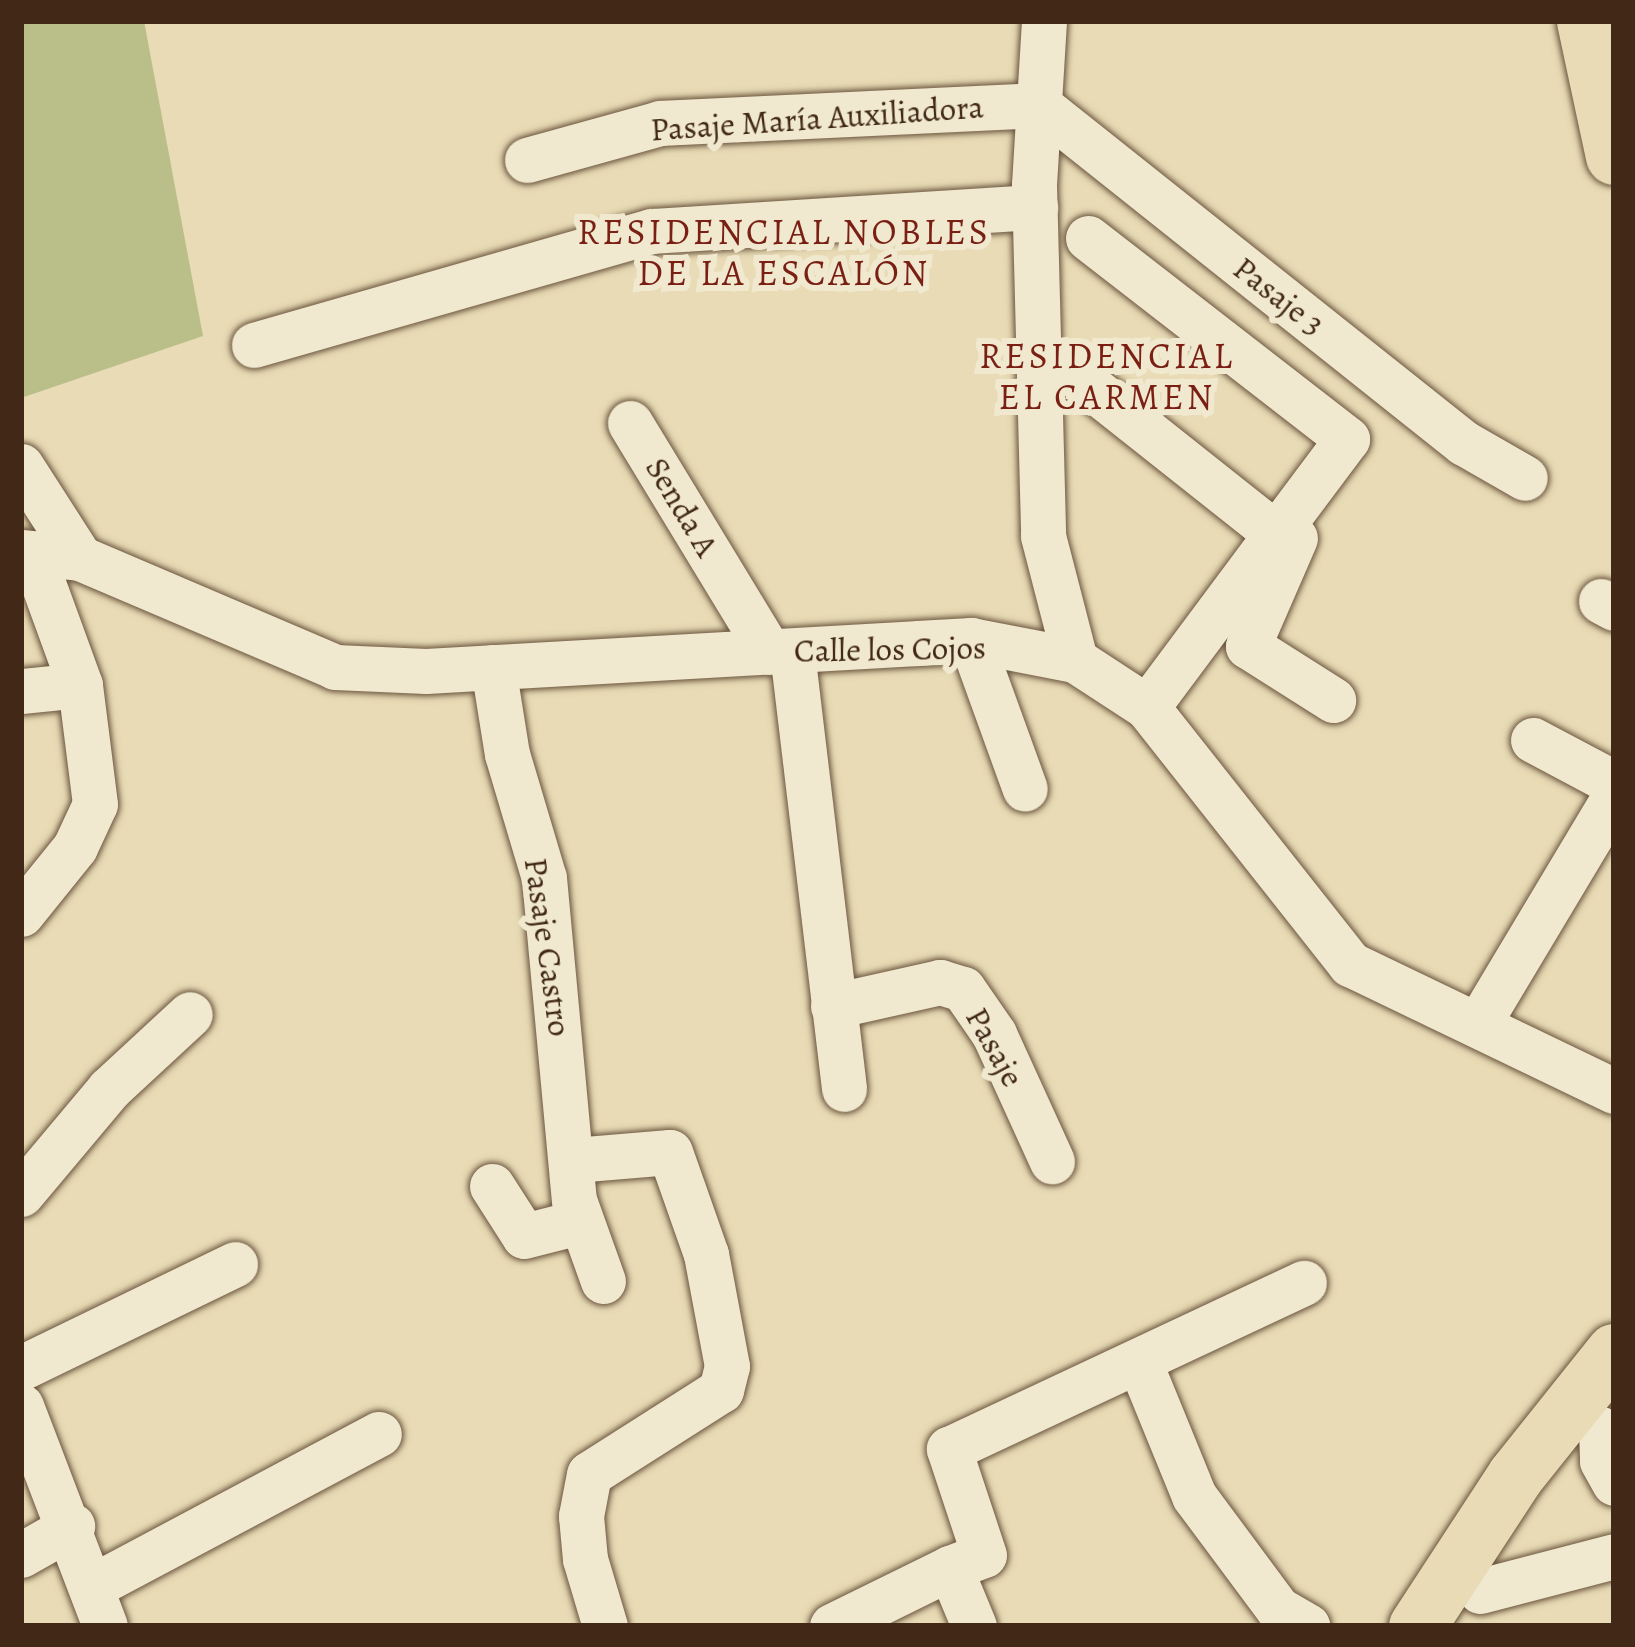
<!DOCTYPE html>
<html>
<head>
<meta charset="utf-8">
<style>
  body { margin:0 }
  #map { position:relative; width:1635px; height:1647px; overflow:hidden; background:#e8dbb5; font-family:Alegreya,serif }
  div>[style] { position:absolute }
  .green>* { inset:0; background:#babf8a }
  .roads { filter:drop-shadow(0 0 3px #6b553e) drop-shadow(0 0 3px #6b553e) }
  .minor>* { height:45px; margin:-22.5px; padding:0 22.5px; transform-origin:22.5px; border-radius:22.5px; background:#f0e8cf }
  .major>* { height:57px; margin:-28.5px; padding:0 28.5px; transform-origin:28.5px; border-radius:28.5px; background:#e8dbb5 }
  span { translate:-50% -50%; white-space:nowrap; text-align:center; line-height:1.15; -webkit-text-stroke:12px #f0e8cf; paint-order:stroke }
  .street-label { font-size:33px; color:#412817 }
  .neighbourhood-label { font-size:36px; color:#7a1f14; letter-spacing:3px }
  .frame { position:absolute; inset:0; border:24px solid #412817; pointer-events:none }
</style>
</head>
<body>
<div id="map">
  <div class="green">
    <div style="clip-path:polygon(21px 21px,144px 21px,203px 336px,21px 398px)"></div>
  </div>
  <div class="roads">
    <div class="minor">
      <div style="left:1044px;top:21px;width:164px;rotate:93.5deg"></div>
      <div style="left:1034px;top:185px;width:351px;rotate:88.5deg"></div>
      <div style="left:1043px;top:536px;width:128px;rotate:75.5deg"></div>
      <div style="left:527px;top:160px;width:138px;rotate:-15.5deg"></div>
      <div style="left:660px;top:123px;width:379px;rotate:-2.7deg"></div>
      <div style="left:1039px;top:105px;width:543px;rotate:38.5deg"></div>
      <div style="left:1464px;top:443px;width:70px;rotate:29.8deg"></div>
      <div style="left:1088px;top:238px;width:328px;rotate:37.8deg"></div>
      <div style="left:1347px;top:439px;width:119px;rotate:126.8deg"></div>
      <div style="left:254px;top:345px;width:414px;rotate:-16deg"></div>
      <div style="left:652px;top:231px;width:384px;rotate:-3.6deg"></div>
      <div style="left:1068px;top:369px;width:265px;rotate:38.4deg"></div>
      <div style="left:1276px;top:534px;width:216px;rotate:126.7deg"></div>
      <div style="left:630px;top:423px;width:268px;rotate:58.7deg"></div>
      <div style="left:21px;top:466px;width:109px;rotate:57.3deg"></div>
      <div style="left:1295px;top:538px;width:118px;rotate:113.5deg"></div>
      <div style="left:1248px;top:646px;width:101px;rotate:32.4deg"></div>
      <div style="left:21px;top:552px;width:59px;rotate:5.8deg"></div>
      <div style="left:80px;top:558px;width:277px;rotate:23.1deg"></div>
      <div style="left:335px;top:667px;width:91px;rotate:2.5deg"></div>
      <div style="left:426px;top:671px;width:546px;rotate:-3.26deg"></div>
      <div style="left:971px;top:640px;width:106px;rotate:10.9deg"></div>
      <div style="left:1075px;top:660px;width:86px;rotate:33.1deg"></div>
      <div style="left:1147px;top:707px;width:328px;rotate:51.7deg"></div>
      <div style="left:1350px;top:964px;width:293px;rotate:25.7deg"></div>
      <div style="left:1601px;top:601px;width:15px;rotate:28deg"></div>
      <div style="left:971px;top:640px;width:158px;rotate:70.1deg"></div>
      <div style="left:792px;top:652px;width:440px;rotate:83.2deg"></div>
      <div style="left:493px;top:667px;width:88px;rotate:80.9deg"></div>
      <div style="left:507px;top:754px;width:129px;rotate:73.4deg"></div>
      <div style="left:544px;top:878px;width:323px;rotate:84.7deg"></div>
      <div style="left:574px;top:1200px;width:86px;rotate:70.3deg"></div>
      <div style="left:21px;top:691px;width:59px;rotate:-5.8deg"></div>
      <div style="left:1533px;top:740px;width:92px;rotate:28deg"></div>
      <div style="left:21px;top:914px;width:86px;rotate:-51.1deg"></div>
      <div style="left:75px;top:847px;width:47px;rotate:-65.1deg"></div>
      <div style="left:95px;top:804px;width:120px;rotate:-97.2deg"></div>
      <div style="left:80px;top:685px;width:140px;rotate:-110deg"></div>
      <div style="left:833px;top:1006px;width:110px;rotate:-12.6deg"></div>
      <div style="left:940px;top:982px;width:24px;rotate:17deg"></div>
      <div style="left:963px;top:989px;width:55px;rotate:55.4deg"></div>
      <div style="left:994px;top:1034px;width:140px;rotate:65.5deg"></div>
      <div style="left:1480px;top:1021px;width:261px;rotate:-59.1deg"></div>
      <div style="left:574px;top:1160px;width:96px;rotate:-4.8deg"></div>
      <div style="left:670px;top:1152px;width:108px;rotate:70.6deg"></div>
      <div style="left:706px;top:1254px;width:114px;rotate:79.4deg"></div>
      <div style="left:727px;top:1366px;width:25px;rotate:104deg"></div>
      <div style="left:721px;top:1390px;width:156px;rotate:147.5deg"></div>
      <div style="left:589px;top:1474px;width:43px;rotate:100.8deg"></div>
      <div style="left:581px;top:1516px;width:43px;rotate:84.7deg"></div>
      <div style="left:585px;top:1559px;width:70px;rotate:73.4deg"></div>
      <div style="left:492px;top:1186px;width:59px;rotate:57.4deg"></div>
      <div style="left:524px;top:1236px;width:57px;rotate:-14.3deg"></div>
      <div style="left:21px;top:1194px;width:137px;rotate:-50deg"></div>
      <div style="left:109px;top:1089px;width:110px;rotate:-42.8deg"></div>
      <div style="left:1139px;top:1361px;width:146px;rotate:67.8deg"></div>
      <div style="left:1194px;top:1496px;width:141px;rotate:53.4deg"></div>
      <div style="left:1278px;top:1609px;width:34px;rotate:30deg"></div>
      <div style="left:21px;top:1368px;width:238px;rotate:-25.9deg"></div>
      <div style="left:21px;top:1406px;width:235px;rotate:69.1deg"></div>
      <div style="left:1601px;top:1429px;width:32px;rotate:88deg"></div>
      <div style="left:1602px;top:1461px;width:25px;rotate:61deg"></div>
      <div style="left:21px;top:1555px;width:59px;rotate:-29.6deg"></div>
      <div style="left:91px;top:1587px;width:326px;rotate:-28deg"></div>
      <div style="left:1480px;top:1591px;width:138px;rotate:-14.6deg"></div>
      <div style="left:832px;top:1626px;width:131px;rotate:-26.2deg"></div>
      <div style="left:974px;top:1626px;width:63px;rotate:-112.5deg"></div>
      <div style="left:950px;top:1568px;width:36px;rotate:-21deg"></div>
      <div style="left:984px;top:1555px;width:112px;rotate:-108.3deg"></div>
      <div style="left:949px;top:1449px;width:392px;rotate:-25.1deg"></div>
    </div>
    <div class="major">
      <div style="left:1585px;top:21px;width:138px;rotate:77.9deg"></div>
      <div style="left:1417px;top:1626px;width:179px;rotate:-56.8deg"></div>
      <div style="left:1515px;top:1476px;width:159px;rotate:-51.4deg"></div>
    </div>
  </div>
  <div class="street-label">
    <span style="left:817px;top:118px;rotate:-4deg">Pasaje María Auxiliadora</span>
    <span style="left:1279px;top:296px;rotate:38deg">Pasaje 3</span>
    <span style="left:682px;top:507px;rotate:59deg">Senda A</span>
    <span style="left:890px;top:649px;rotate:-1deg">Calle los Cojos</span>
    <span style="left:548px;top:947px;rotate:82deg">Pasaje Castro</span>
    <span style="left:995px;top:1047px;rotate:61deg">Pasaje</span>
  </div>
  <div class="neighbourhood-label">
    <span style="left:784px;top:252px">RESIDENCIAL NOBLES<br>DE LA ESCALÓN</span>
    <span style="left:1107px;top:376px">RESIDENCIAL<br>EL CARMEN</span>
  </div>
  <div class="frame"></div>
</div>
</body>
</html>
